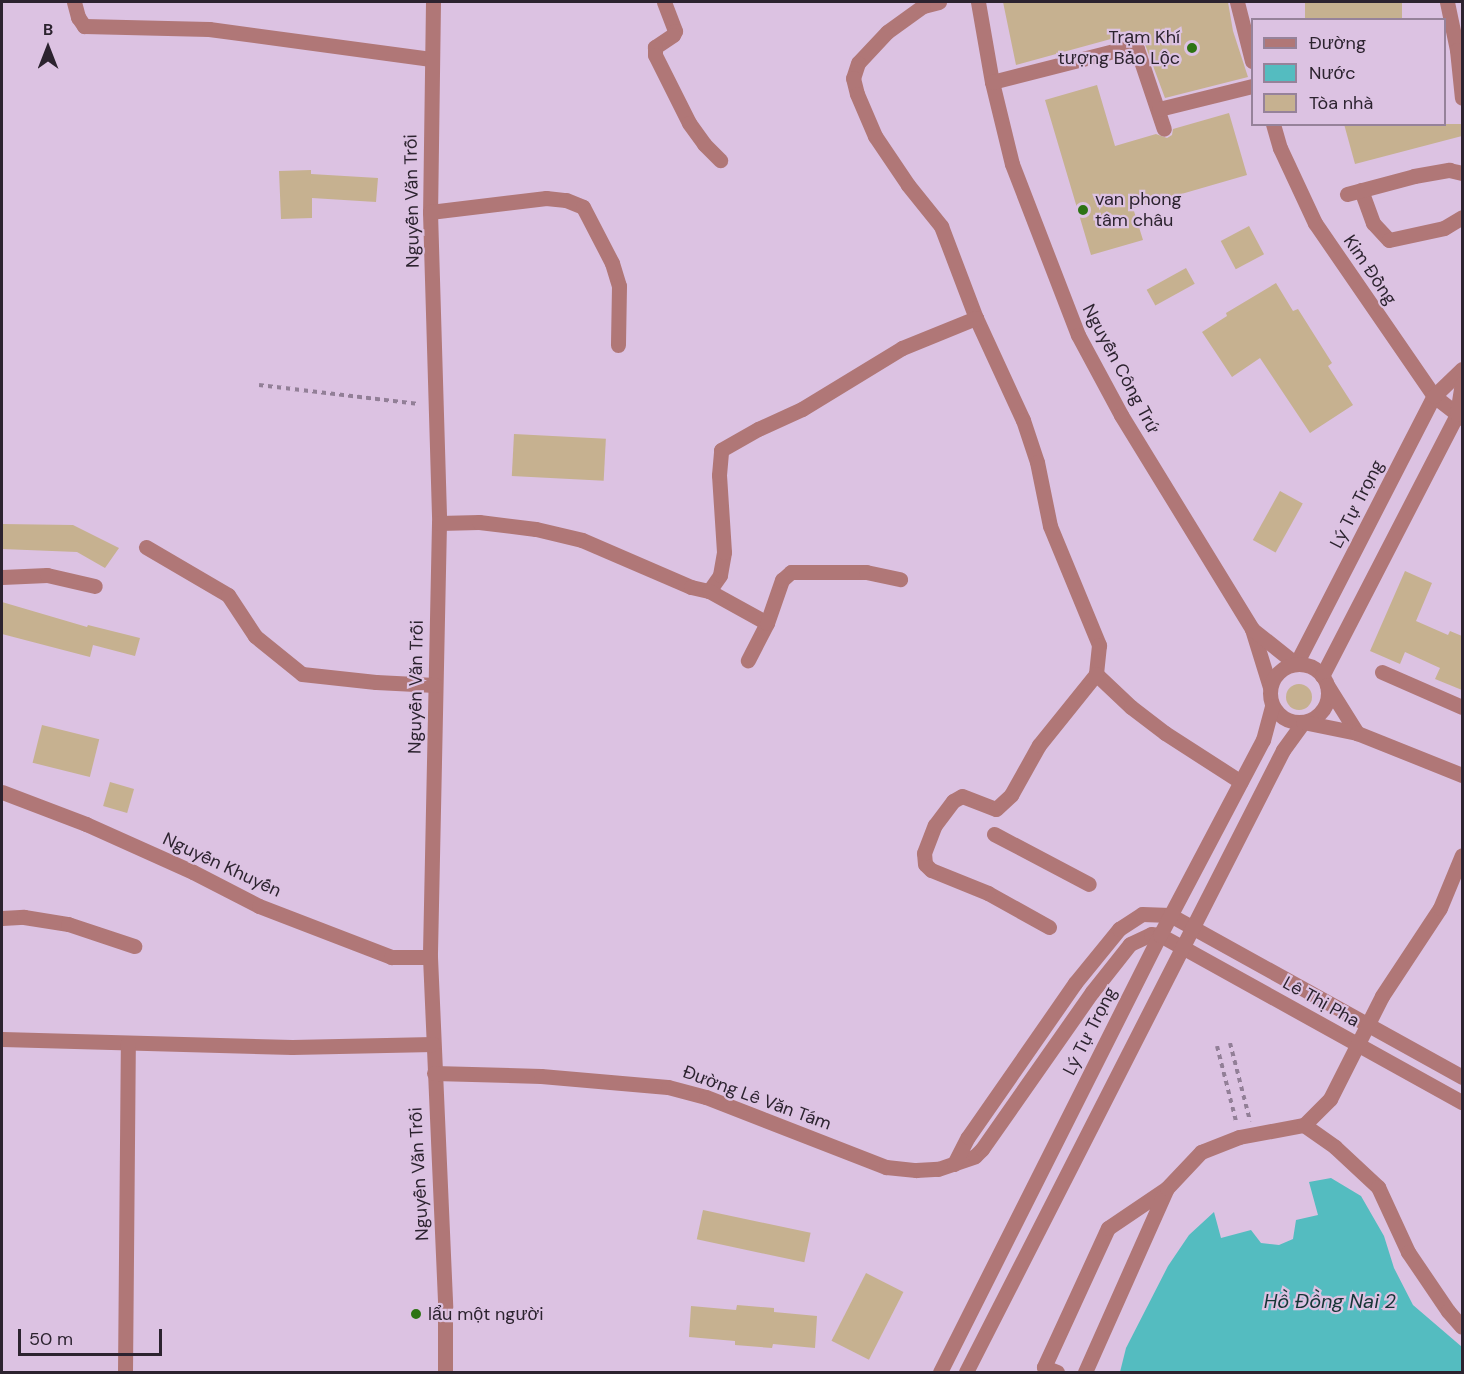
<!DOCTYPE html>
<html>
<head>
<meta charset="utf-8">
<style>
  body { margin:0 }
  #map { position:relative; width:1464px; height:1374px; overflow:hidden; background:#dcc2e2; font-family:"DM Sans",sans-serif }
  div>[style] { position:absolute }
  .water>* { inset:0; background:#54bcc0 }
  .building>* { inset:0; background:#c6b190; transform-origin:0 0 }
  .round { border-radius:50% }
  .path>* { height:4px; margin-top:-2px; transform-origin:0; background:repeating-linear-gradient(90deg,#927f97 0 4.5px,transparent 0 9px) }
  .minor>* { height:15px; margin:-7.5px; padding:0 7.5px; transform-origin:7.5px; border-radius:7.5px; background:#b07777 }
  .minor>.ring { margin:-7.5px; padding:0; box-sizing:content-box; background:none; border:15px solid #b07777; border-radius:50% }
  .dots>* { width:16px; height:16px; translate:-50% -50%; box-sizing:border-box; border:3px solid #dcc2e2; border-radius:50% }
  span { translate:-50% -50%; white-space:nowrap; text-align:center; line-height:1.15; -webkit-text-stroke:4.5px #dcc2e2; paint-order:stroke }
  .poi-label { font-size:18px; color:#2c232f }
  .right { translate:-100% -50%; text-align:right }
  .left { translate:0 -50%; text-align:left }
  .street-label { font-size:18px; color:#2c232f }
  .water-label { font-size:20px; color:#153536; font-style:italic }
  .frame { position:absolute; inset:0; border:3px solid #2c232f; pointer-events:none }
  .legend { position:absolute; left:1251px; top:18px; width:195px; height:108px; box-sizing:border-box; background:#dcc2e2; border:2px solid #96829a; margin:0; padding:8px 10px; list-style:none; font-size:18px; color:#2c232f }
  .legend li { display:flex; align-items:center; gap:12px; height:30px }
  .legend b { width:30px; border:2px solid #96829a }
  .north { position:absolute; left:18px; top:18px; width:60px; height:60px; -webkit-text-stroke:4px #dcc2e2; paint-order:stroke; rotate:0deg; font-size:16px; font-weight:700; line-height:24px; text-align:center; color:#2c232f }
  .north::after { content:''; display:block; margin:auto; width:21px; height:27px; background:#2c232f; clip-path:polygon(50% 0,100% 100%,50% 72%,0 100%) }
  .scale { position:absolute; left:18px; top:1329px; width:144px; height:27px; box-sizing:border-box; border:3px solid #2c232f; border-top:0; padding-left:8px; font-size:18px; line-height:21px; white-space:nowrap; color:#2c232f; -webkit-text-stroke:4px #dcc2e2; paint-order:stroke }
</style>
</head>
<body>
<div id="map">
  <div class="water">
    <div style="clip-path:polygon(1331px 1178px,1361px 1196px,1384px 1236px,1394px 1268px,1413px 1305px,1462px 1347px,1462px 1372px,1120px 1372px,1126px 1348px,1168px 1266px,1189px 1235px,1214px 1212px,1221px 1238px,1251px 1230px,1261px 1243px,1279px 1245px,1293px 1239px,1296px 1220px,1318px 1215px,1309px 1182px)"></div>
  </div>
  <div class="building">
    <div style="clip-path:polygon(1003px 2px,1228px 2px,1233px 31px,1248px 77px,1165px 98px,1140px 31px,1016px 65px)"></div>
    <div style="left:1305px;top:2px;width:97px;height:18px"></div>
    <div style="clip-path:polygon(1097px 85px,1115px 146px,1156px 134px,1167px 138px,1172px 135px,1173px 129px,1229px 113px,1247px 175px,1133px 208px,1143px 240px,1091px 255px,1045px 100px)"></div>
    <div style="clip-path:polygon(1344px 124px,1462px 124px,1462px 136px,1355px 164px)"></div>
    <div style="clip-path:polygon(311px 170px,311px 174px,378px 178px,376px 202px,312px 198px,312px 218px,281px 219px,279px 171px)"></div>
    <div style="left:1249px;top:226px;width:32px;height:32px;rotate:62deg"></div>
    <div style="left:1186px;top:268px;width:18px;height:45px;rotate:61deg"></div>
    <div style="clip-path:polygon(1276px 283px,1293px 311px,1298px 309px,1332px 363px,1328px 366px,1353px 405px,1310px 433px,1260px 358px,1232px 377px,1202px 332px,1227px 316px,1226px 313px)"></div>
    <div style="left:514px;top:434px;width:92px;height:42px;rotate:3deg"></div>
    <div style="left:1280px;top:491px;width:26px;height:56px;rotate:29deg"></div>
    <div style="clip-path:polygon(2px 524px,73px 525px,119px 548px,105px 568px,77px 552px,2px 549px)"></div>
    <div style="clip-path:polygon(1405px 571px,1432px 583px,1416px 621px,1448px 635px,1450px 631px,1462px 636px,1462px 690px,1435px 679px,1440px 668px,1405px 652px,1400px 664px,1370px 651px)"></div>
    <div style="clip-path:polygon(2px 602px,87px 627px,88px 625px,140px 638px,135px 656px,93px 645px,90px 657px,2px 634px)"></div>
    <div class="round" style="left:1286px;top:684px;width:26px;height:26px"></div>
    <div style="left:42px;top:725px;width:59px;height:39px;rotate:14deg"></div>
    <div style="left:110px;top:782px;width:25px;height:25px;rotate:16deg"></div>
    <div style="left:703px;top:1210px;width:110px;height:30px;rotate:12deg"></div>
    <div style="left:866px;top:1273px;width:42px;height:76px;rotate:27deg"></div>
    <div style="clip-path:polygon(737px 1305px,774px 1308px,774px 1312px,817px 1316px,815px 1348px,773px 1344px,772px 1348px,735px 1345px,735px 1341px,689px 1337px,691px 1306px,736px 1310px)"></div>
  </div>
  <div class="path">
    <div style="left:259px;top:385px;width:161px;rotate:6.8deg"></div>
    <div style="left:1230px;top:1043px;width:81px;rotate:75.6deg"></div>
    <div style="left:1217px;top:1046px;width:77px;rotate:75.8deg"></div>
  </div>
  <div class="minor">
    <div style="left:74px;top:2px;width:16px;rotate:75deg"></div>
    <div style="left:78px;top:17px;width:11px;rotate:56deg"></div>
    <div style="left:84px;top:26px;width:125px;rotate:1.4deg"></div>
    <div style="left:209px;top:29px;width:224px;rotate:7.7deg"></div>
    <div style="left:433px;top:2px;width:210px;rotate:90.8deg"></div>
    <div style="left:430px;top:212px;width:311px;rotate:88.3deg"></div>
    <div style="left:439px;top:523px;width:434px;rotate:91.2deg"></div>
    <div style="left:430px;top:957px;width:350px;rotate:87.5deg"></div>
    <div style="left:445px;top:1307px;width:65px;rotate:90deg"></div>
    <div style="left:664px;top:2px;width:31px;rotate:69deg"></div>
    <div style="left:675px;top:31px;width:4px;rotate:117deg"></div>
    <div style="left:673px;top:35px;width:22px;rotate:146deg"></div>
    <div style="left:655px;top:47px;width:8px;rotate:90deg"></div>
    <div style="left:655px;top:55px;width:76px;rotate:63.4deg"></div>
    <div style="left:689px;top:123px;width:26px;rotate:54deg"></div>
    <div style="left:704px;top:144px;width:23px;rotate:45deg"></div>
    <div style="left:939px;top:2px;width:16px;rotate:166deg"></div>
    <div style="left:923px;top:6px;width:44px;rotate:144.2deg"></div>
    <div style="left:887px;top:32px;width:42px;rotate:133.1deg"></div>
    <div style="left:858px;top:63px;width:16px;rotate:108deg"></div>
    <div style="left:853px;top:78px;width:16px;rotate:76deg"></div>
    <div style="left:857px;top:94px;width:46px;rotate:66.8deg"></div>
    <div style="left:875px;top:136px;width:59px;rotate:56deg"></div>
    <div style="left:908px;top:185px;width:53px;rotate:51.2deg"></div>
    <div style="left:941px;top:226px;width:98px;rotate:69.2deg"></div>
    <div style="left:976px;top:318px;width:112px;rotate:65.3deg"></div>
    <div style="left:1023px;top:420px;width:44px;rotate:71.6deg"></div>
    <div style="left:1037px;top:462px;width:65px;rotate:78.5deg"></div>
    <div style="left:1050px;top:526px;width:129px;rotate:67.6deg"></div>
    <div style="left:1099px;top:645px;width:29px;rotate:96deg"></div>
    <div style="left:1096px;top:674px;width:48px;rotate:43.3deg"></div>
    <div style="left:1131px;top:707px;width:43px;rotate:37.4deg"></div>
    <div style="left:1165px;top:733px;width:90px;rotate:32.8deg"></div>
    <div style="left:978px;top:2px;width:81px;rotate:80.1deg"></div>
    <div style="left:992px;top:82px;width:84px;rotate:76.3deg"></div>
    <div style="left:1012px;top:164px;width:183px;rotate:68.9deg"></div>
    <div style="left:1078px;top:335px;width:91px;rotate:61.7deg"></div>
    <div style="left:1121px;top:415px;width:251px;rotate:58.5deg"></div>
    <div style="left:1252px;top:629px;width:61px;rotate:72.8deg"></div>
    <div style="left:1237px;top:2px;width:61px;rotate:75.7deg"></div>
    <div style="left:1447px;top:2px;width:49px;rotate:78.2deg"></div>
    <div style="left:1457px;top:50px;width:48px;rotate:84.1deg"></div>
    <div style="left:992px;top:82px;width:146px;rotate:-14.3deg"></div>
    <div style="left:1133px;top:46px;width:5px;rotate:37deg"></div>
    <div style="left:1137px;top:49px;width:84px;rotate:71.4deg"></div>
    <div style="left:1159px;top:109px;width:96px;rotate:-13.9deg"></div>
    <div style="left:1273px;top:124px;width:25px;rotate:74deg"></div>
    <div style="left:1280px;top:148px;width:83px;rotate:65deg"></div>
    <div style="left:1315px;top:223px;width:210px;rotate:55.5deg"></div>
    <div style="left:1434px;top:396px;width:36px;rotate:38deg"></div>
    <div style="left:1361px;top:190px;width:35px;rotate:70deg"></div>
    <div style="left:1373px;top:223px;width:23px;rotate:47deg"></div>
    <div style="left:1389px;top:240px;width:56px;rotate:-12.3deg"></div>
    <div style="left:1444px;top:228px;width:21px;rotate:-31deg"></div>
    <div style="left:1347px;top:194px;width:69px;rotate:-15deg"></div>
    <div style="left:1414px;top:176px;width:36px;rotate:-10deg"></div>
    <div style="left:1449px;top:170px;width:13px;rotate:13deg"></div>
    <div style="left:430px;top:212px;width:117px;rotate:-6.9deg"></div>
    <div style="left:546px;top:198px;width:20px;rotate:6deg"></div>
    <div style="left:566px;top:200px;width:18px;rotate:22deg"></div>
    <div style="left:583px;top:207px;width:63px;rotate:62.6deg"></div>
    <div style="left:612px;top:263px;width:24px;rotate:73deg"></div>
    <div style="left:619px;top:286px;width:59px;rotate:91deg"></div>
    <div style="left:439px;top:523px;width:40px;rotate:-1.4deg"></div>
    <div style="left:479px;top:522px;width:57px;rotate:7deg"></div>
    <div style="left:536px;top:529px;width:47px;rotate:13.4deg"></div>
    <div style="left:582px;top:540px;width:119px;rotate:23.3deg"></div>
    <div style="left:691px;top:587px;width:18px;rotate:13deg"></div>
    <div style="left:709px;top:591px;width:19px;rotate:-55deg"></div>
    <div style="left:720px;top:575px;width:23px;rotate:-80deg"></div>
    <div style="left:724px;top:552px;width:77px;rotate:-93.7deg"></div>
    <div style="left:719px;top:475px;width:25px;rotate:-85deg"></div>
    <div style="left:721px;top:450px;width:43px;rotate:-29.6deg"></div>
    <div style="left:758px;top:429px;width:48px;rotate:-24.4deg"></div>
    <div style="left:802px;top:409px;width:117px;rotate:-31.4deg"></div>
    <div style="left:902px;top:348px;width:80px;rotate:-22.1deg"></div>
    <div style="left:146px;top:547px;width:95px;rotate:30.3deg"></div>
    <div style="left:228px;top:595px;width:49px;rotate:56.6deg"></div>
    <div style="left:255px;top:636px;width:60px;rotate:39deg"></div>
    <div style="left:302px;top:674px;width:74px;rotate:6.2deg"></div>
    <div style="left:376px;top:682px;width:59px;rotate:2.9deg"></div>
    <div style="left:2px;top:577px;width:45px;rotate:-2.5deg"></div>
    <div style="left:47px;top:575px;width:49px;rotate:12.9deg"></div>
    <div style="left:709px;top:591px;width:66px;rotate:28.9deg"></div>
    <div style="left:767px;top:623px;width:42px;rotate:117.2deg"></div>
    <div style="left:767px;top:623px;width:46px;rotate:-70.8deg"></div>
    <div style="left:782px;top:580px;width:12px;rotate:-42deg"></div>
    <div style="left:791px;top:572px;width:75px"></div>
    <div style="left:866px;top:572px;width:35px;rotate:12deg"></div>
    <div style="left:1252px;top:629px;width:56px;rotate:38.5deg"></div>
    <div style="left:1296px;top:664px;width:301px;rotate:-62.8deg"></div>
    <div style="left:1434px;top:396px;width:39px;rotate:-44deg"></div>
    <div class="ring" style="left:1270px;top:664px;width:43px;height:43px"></div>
    <div style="left:1382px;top:672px;width:87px;rotate:23.6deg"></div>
    <div style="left:1322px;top:676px;width:295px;rotate:-62.7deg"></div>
    <div style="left:1457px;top:414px;width:30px;rotate:-81deg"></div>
    <div style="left:1327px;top:685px;width:57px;rotate:58deg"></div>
    <div style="left:2px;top:792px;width:90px;rotate:20.9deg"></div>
    <div style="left:86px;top:824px;width:117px;rotate:24.2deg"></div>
    <div style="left:193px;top:872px;width:74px;rotate:27.3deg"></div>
    <div style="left:259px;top:906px;width:142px;rotate:21.1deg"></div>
    <div style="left:391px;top:957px;width:39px"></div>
    <div style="left:994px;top:834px;width:107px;rotate:27.8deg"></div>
    <div style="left:2px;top:918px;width:22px;rotate:-3deg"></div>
    <div style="left:24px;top:917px;width:45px;rotate:9deg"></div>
    <div style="left:68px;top:924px;width:70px;rotate:18.4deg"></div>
    <div style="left:1049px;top:927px;width:70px;rotate:-150.9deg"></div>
    <div style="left:988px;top:893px;width:61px;rotate:-158deg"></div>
    <div style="left:931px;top:870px;width:8px;rotate:-135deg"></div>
    <div style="left:925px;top:864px;width:11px;rotate:-95deg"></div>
    <div style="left:924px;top:853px;width:30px;rotate:-69deg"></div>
    <div style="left:935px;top:825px;width:30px;rotate:-53deg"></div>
    <div style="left:953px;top:801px;width:10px;rotate:-29deg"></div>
    <div style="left:962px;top:796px;width:36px;rotate:21deg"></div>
    <div style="left:996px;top:809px;width:21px;rotate:-43deg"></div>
    <div style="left:1011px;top:795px;width:57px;rotate:-60.8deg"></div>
    <div style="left:1039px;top:745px;width:91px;rotate:-51.2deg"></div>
    <div style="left:2px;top:1039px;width:290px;rotate:1.6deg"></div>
    <div style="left:292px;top:1047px;width:141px;rotate:-1.2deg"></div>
    <div style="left:434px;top:1073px;width:107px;rotate:1.6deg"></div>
    <div style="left:541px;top:1076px;width:127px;rotate:5deg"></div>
    <div style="left:668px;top:1087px;width:39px;rotate:15deg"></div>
    <div style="left:706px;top:1097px;width:193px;rotate:21.3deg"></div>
    <div style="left:886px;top:1167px;width:30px;rotate:6deg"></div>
    <div style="left:916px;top:1170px;width:22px;rotate:-3deg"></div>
    <div style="left:938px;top:1169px;width:39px;rotate:-19deg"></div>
    <div style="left:975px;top:1156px;width:10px;rotate:-45deg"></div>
    <div style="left:982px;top:1149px;width:192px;rotate:-55deg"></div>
    <div style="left:1092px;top:992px;width:61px;rotate:-51.6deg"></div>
    <div style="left:1130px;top:944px;width:23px;rotate:-25deg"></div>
    <div style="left:1151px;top:934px;width:9px;rotate:6deg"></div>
    <div style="left:1160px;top:935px;width:25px;rotate:29deg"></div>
    <div style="left:1182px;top:947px;width:320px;rotate:29deg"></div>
    <div style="left:1304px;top:1125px;width:38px;rotate:35deg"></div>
    <div style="left:1335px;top:1147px;width:59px;rotate:42.9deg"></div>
    <div style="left:1378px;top:1187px;width:72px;rotate:65.2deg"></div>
    <div style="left:1408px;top:1252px;width:71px;rotate:55.9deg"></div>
    <div style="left:1448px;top:1311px;width:21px;rotate:49deg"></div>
    <div style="left:954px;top:1164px;width:30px;rotate:-63deg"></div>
    <div style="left:968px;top:1137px;width:188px;rotate:-55.2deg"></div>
    <div style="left:1075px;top:983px;width:70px;rotate:-50.8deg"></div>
    <div style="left:1119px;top:929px;width:27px;rotate:-33deg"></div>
    <div style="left:1142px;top:914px;width:28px;rotate:2deg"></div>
    <div style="left:1170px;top:915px;width:334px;rotate:29deg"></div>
    <div style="left:125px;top:1372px;width:329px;rotate:-89.5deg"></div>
    <div style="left:940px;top:1372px;width:489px;rotate:-63.3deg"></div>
    <div style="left:1160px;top:935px;width:221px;rotate:-62.2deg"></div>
    <div style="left:1263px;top:740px;width:35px;rotate:-75deg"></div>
    <div style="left:966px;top:1372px;width:698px;rotate:-62.99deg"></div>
    <div style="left:1283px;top:750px;width:34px;rotate:-54deg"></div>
    <div style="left:1303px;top:722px;width:55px;rotate:11.5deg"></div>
    <div style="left:1357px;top:733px;width:113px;rotate:21.8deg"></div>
    <div style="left:1057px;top:1372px;width:14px;rotate:-159deg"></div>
    <div style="left:1044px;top:1367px;width:153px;rotate:-65.3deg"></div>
    <div style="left:1108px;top:1228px;width:71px;rotate:-34.1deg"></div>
    <div style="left:1085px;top:1372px;width:201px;rotate:-66deg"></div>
    <div style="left:1167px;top:1188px;width:50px;rotate:-46.6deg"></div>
    <div style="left:1201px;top:1152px;width:41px;rotate:-21.5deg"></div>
    <div style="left:1239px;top:1137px;width:66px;rotate:-10.5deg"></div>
    <div style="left:1304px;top:1125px;width:37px;rotate:-45deg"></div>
    <div style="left:1330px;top:1099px;width:115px;rotate:-63.2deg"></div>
    <div style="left:1382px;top:996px;width:105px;rotate:-56.6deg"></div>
    <div style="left:1440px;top:908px;width:57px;rotate:-67.5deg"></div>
  </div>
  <div class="dots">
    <div style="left:1192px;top:48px;background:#2d7314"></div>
    <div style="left:1083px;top:210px;background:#2d7314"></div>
    <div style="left:416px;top:1314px;background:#2d7314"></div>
  </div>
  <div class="poi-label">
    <span class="right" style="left:1180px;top:48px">Trạm Khí<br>tượng Bảo Lộc</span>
    <span class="left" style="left:1095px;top:210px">van phong<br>tâm châu</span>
    <span class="left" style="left:428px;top:1314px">lẩu một người</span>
  </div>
  <div class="street-label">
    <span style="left:412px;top:201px;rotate:-91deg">Nguyễn Văn Trỗi</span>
    <span style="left:1370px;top:270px;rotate:56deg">Kim Đồng</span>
    <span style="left:1121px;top:369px;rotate:62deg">Nguyễn Công Trứ</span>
    <span style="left:1357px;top:504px;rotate:-63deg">Lý Tự Trọng</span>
    <span style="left:416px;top:687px;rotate:-89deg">Nguyễn Văn Trỗi</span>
    <span style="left:222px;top:865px;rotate:25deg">Nguyễn Khuyến</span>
    <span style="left:1321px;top:1002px;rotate:29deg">Lê Thị Pha</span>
    <span style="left:1090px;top:1031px;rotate:-63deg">Lý Tự Trọng</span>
    <span style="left:757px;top:1098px;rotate:20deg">Đường Lê Văn Tám</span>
    <span style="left:419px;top:1174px;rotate:-93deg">Nguyễn Văn Trỗi</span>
  </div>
  <div class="water-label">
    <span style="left:1330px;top:1301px">Hồ Đồng Nai 2</span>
  </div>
  <div class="frame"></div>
  <ul class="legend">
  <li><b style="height:8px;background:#b07777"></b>Đường</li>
  <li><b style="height:16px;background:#54bcc0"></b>Nước</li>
  <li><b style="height:16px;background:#c6b190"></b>Tòa nhà</li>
  </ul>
  <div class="north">B</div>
  <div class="scale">50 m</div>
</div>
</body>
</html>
